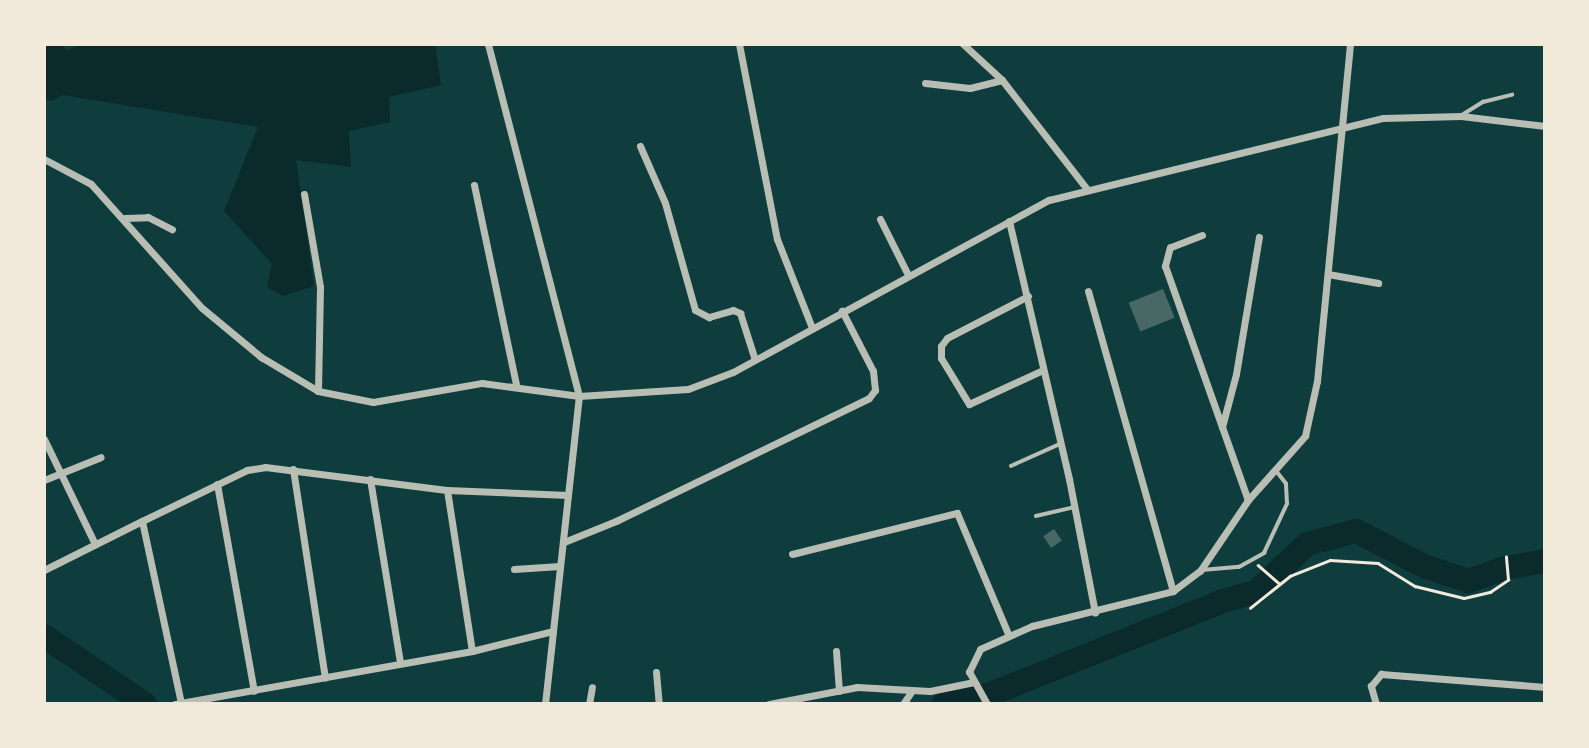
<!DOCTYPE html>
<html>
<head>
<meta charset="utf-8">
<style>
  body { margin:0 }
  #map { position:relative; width:1589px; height:748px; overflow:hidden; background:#0f3d3e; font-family:"Public Sans",sans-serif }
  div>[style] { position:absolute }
  .water>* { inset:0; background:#0a2a2b }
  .river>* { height:24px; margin:-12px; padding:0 12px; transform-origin:12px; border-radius:12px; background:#0a2a2b }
  .building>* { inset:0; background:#486865; transform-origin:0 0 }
  .path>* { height:2.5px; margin:-1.25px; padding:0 1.25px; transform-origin:1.25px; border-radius:1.25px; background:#f1e9da }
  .service>* { height:3.5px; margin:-1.75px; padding:0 1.75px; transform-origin:1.75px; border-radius:1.75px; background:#b8beb3 }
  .minor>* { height:7px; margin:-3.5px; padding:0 3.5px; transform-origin:3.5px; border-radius:3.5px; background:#b8beb3 }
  span { translate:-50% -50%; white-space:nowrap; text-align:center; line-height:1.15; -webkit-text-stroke:5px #f1e9da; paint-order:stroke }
  .frame { position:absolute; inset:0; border:46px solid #f1e9da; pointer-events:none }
</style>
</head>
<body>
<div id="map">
  <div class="water">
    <div style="clip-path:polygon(44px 44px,62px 44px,67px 51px,79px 44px,435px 44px,441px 85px,389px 97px,390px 122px,349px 131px,351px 167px,296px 160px,314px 286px,283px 296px,267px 287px,272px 264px,224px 211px,258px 127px,63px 95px,52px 101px,44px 99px)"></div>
  </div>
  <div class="river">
    <div style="left:44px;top:636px;width:122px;rotate:34deg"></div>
    <div style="left:944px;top:704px;width:45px;rotate:-11.6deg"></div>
    <div style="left:988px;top:695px;width:250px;rotate:-21.8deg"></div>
    <div style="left:1220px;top:602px;width:37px;rotate:-16deg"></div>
    <div style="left:1256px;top:592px;width:70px;rotate:-43.3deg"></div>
    <div style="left:1307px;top:544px;width:51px;rotate:-14.9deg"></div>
    <div style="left:1356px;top:531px;width:79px;rotate:27.2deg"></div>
    <div style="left:1426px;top:567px;width:45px;rotate:18deg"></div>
    <div style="left:1469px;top:581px;width:38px;rotate:-20deg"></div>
    <div style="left:1505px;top:568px;width:41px;rotate:-9.9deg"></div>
  </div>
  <div class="building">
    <div style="left:1163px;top:289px;width:31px;height:37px;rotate:68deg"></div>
    <div style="left:1054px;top:529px;width:14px;height:13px;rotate:56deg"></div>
  </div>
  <div class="path">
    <div style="left:1258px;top:565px;width:28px;rotate:41deg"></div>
    <div style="left:1250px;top:608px;width:51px;rotate:-38.7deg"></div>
    <div style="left:1290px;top:576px;width:43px;rotate:-21.8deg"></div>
    <div style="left:1330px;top:560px;width:48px;rotate:3.6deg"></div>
    <div style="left:1378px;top:563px;width:44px;rotate:31.9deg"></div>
    <div style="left:1415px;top:586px;width:50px;rotate:13.8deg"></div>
    <div style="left:1464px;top:598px;width:27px;rotate:-13deg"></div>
    <div style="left:1490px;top:592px;width:22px;rotate:-34deg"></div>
    <div style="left:1508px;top:580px;width:23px;rotate:-95deg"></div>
  </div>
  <div class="service">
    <div style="left:1462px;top:115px;width:25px;rotate:-32deg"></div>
    <div style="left:1483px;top:102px;width:30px;rotate:-14deg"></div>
    <div style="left:1011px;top:466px;width:54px;rotate:-24.2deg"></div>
    <div style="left:1036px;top:516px;width:39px;rotate:-13deg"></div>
    <div style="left:1202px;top:570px;width:37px;rotate:-5deg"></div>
    <div style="left:1239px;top:567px;width:29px;rotate:-29deg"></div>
    <div style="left:1264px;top:553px;width:54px;rotate:-64.9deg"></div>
    <div style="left:1287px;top:504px;width:20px;rotate:-93deg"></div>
    <div style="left:1286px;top:484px;width:16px;rotate:-128deg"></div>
  </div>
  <div class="minor">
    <div style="left:739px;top:44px;width:199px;rotate:79deg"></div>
    <div style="left:777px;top:239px;width:96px;rotate:68.5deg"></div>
    <div style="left:963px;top:44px;width:53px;rotate:42.7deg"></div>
    <div style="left:1002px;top:80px;width:138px;rotate:52.1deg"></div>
    <div style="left:925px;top:83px;width:45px;rotate:6.3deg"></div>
    <div style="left:970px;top:88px;width:33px;rotate:-14deg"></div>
    <div style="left:640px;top:146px;width:62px;rotate:66.3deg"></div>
    <div style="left:665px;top:203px;width:111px;rotate:74.3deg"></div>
    <div style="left:695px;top:310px;width:16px;rotate:27deg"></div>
    <div style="left:709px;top:317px;width:25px;rotate:-16deg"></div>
    <div style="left:733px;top:310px;width:8px;rotate:23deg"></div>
    <div style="left:740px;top:313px;width:49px;rotate:72.3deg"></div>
    <div style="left:44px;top:159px;width:53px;rotate:28deg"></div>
    <div style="left:91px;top:184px;width:166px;rotate:48.2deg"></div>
    <div style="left:202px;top:308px;width:77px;rotate:39.7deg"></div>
    <div style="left:261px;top:357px;width:66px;rotate:30.8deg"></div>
    <div style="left:318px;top:391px;width:56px;rotate:11.3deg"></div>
    <div style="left:373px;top:402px;width:111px;rotate:-9.9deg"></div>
    <div style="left:482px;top:383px;width:98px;rotate:7.6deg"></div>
    <div style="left:579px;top:396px;width:109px;rotate:-3.7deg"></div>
    <div style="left:688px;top:389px;width:48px;rotate:-20.7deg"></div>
    <div style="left:733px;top:372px;width:360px;rotate:-28.6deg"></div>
    <div style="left:1049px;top:200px;width:344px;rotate:-13.8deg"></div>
    <div style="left:1383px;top:118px;width:78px;rotate:-1.5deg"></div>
    <div style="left:1461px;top:116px;width:85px;rotate:6.8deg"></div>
    <div style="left:474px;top:185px;width:203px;rotate:78.1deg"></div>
    <div style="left:304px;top:194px;width:94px;rotate:80.2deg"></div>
    <div style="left:320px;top:287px;width:104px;rotate:91.1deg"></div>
    <div style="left:125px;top:218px;width:23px;rotate:-2deg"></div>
    <div style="left:148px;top:217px;width:27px;rotate:27deg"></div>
    <div style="left:880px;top:219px;width:60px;rotate:63.4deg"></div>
    <div style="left:1009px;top:221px;width:265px;rotate:76.9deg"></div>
    <div style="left:1069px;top:479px;width:136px;rotate:79deg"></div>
    <div style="left:1202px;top:235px;width:34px;rotate:159deg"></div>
    <div style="left:1170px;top:247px;width:20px;rotate:105deg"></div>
    <div style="left:1165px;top:266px;width:248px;rotate:70.5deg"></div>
    <div style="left:1328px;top:274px;width:51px;rotate:10.2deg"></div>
    <div style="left:1088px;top:291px;width:312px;rotate:74.2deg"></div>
    <div style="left:1028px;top:296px;width:91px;rotate:152.6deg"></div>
    <div style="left:947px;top:338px;width:10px;rotate:127deg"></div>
    <div style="left:941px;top:346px;width:12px;rotate:90deg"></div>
    <div style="left:941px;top:358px;width:54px;rotate:58.7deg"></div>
    <div style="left:969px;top:404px;width:81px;rotate:-24.7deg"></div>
    <div style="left:1222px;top:427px;width:55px;rotate:-75.2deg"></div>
    <div style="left:1236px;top:374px;width:139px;rotate:-80.5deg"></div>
    <div style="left:44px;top:439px;width:117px;rotate:64.1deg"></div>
    <div style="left:293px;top:469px;width:211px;rotate:81.3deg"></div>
    <div style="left:370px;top:479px;width:186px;rotate:80.7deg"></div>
    <div style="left:44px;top:480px;width:61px;rotate:-22deg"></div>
    <div style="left:217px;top:484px;width:210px;rotate:79.9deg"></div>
    <div style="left:447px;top:490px;width:163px;rotate:81.2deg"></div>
    <div style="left:564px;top:542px;width:56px;rotate:-22deg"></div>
    <div style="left:616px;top:521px;width:281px;rotate:-25.9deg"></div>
    <div style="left:869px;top:398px;width:10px;rotate:-53deg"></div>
    <div style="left:875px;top:390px;width:19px;rotate:-96deg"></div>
    <div style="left:873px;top:371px;width:68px;rotate:-117.3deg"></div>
    <div style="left:792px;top:554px;width:170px;rotate:-14deg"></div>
    <div style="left:957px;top:513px;width:131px;rotate:67.1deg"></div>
    <div style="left:514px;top:569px;width:46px;rotate:-3.7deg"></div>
    <div style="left:44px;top:570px;width:110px;rotate:-26.6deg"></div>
    <div style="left:836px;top:651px;width:40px;rotate:85.7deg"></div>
    <div style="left:656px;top:672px;width:32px;rotate:85deg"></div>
    <div style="left:181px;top:703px;width:186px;rotate:-102.1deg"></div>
    <div style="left:142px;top:521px;width:117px;rotate:-25.9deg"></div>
    <div style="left:247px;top:470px;width:18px;rotate:-9deg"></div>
    <div style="left:265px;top:467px;width:183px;rotate:7.2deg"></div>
    <div style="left:447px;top:490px;width:121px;rotate:2.4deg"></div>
    <div style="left:175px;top:704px;width:302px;rotate:-10.1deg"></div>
    <div style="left:472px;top:651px;width:83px;rotate:-13.9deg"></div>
    <div style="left:553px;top:631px;width:236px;rotate:-83.7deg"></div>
    <div style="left:579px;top:396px;width:364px;rotate:-104.5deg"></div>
    <div style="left:545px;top:704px;width:73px;rotate:-83.7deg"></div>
    <div style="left:589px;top:704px;width:17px;rotate:-80deg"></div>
    <div style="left:769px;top:704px;width:90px;rotate:-10.9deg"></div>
    <div style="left:857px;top:687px;width:73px;rotate:3.1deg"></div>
    <div style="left:930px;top:691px;width:45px;rotate:-11.6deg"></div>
    <div style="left:903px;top:704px;width:14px;rotate:-56deg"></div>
    <div style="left:987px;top:704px;width:37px;rotate:-119deg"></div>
    <div style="left:969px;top:672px;width:25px;rotate:-64deg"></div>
    <div style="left:980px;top:649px;width:57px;rotate:-23.9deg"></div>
    <div style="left:1032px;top:626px;width:145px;rotate:-13.9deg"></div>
    <div style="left:1173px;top:591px;width:34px;rotate:-37deg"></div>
    <div style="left:1200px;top:571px;width:86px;rotate:-55.9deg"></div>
    <div style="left:1248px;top:500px;width:86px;rotate:-48.3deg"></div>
    <div style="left:1305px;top:436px;width:56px;rotate:-77.7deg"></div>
    <div style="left:1317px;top:381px;width:339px;rotate:-84.4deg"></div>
    <div style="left:1376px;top:704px;width:19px;rotate:-106deg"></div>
    <div style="left:1371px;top:686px;width:16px;rotate:-50deg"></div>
    <div style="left:1381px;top:674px;width:165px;rotate:4.5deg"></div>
  </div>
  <div class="frame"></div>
</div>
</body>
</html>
